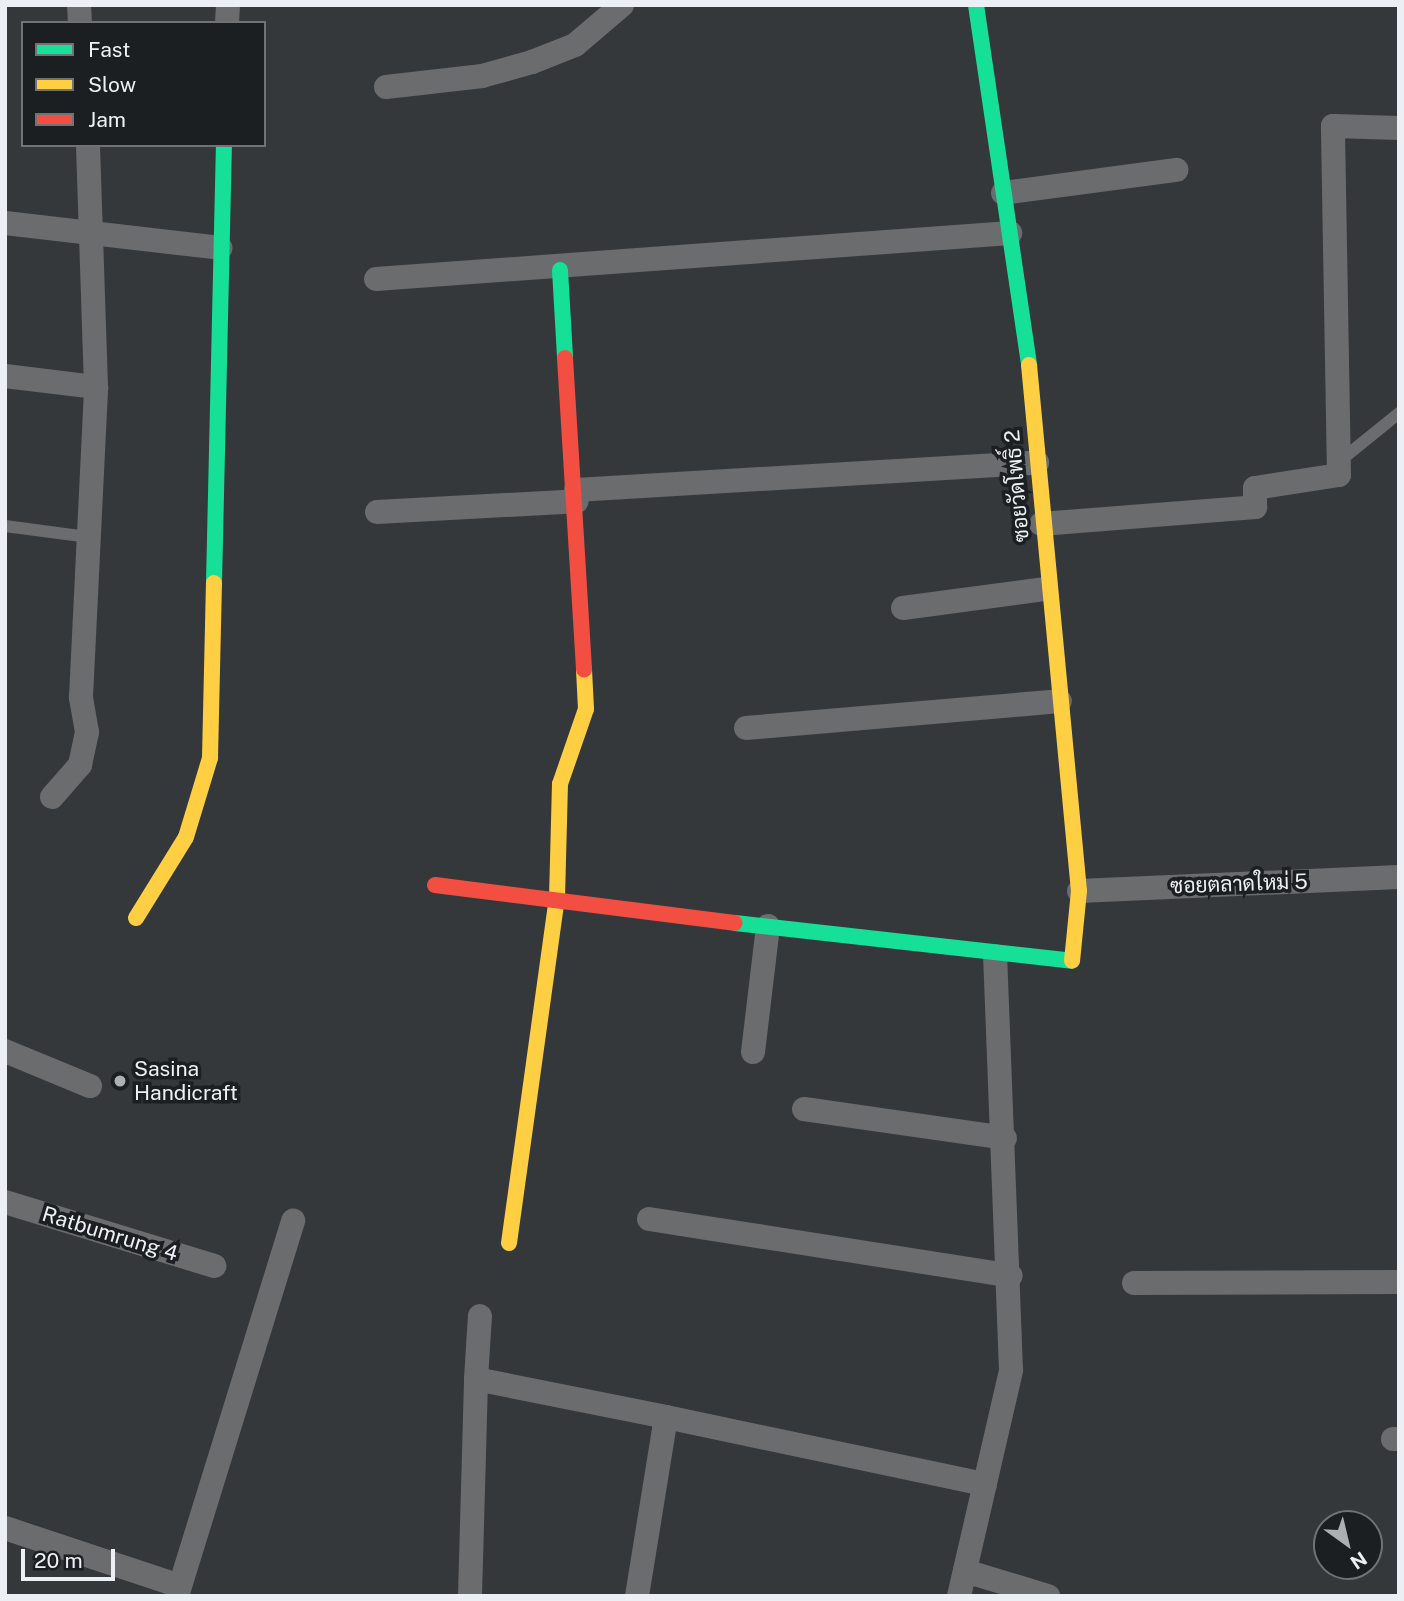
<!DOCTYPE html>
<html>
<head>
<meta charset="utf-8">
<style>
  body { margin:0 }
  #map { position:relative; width:1404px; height:1601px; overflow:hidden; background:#35383b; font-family:"Public Sans",Sarabun,sans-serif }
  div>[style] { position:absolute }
  .lane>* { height:12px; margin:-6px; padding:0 6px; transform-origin:6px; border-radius:6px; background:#6b6c6d }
  .street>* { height:24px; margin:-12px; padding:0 12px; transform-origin:12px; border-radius:12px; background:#6b6c6d }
  .fast>* { height:16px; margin:-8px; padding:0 8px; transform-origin:8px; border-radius:8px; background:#16e098 }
  .slow>* { height:16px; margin:-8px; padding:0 8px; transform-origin:8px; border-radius:8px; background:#ffcf43 }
  .jam>* { height:16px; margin:-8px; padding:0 8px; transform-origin:8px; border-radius:8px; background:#f24e42 }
  .dots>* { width:19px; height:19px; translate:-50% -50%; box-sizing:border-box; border:4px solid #1c1f22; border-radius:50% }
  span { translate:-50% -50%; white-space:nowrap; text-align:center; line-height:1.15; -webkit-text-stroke:7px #1c1f22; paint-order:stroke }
  .street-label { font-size:21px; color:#ecf0f4 }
  .poi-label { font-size:21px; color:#ecf0f4 }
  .left { translate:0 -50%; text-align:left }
  .frame { position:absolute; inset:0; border:7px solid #ecf0f4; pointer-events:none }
  .legend { position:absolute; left:21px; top:21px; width:245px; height:126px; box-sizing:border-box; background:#1c1f22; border:2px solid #6f7376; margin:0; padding:9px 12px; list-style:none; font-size:21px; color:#ecf0f4 }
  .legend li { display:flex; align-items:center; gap:14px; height:35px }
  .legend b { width:35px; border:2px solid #6f7376 }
  .north { position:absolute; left:1313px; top:1510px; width:70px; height:70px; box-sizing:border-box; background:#1c1f22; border:2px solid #6f7376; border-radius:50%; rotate:146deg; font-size:19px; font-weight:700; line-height:28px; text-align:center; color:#ecf0f4 }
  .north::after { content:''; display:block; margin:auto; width:24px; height:32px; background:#acb0b3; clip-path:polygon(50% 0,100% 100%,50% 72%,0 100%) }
  .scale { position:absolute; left:21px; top:1549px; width:94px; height:32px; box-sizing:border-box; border:4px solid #ecf0f4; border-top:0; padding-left:9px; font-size:21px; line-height:24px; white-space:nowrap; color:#ecf0f4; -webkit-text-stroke:5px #1c1f22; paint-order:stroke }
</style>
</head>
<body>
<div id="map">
  <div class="lane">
    <div style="left:1341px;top:460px;width:75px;rotate:-39deg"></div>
    <div style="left:5px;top:526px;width:85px;rotate:7.5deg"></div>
  </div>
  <div class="street">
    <div style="left:79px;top:5px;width:18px;rotate:87deg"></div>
    <div style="left:227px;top:23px;width:18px;rotate:-87deg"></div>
    <div style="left:386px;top:87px;width:97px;rotate:-6.5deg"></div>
    <div style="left:482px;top:76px;width:52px;rotate:-15.6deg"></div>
    <div style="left:532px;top:62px;width:46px;rotate:-21.6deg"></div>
    <div style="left:575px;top:45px;width:62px;rotate:-40.4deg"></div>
    <div style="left:1003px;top:193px;width:175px;rotate:-7.6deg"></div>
    <div style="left:5px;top:223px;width:217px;rotate:6.6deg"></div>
    <div style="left:376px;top:279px;width:636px;rotate:-4.15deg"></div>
    <div style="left:5px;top:376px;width:92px;rotate:6.9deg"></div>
    <div style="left:576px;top:490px;width:462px;rotate:-3.4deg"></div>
    <div style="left:377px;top:512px;width:200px;rotate:-3.1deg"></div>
    <div style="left:1041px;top:524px;width:215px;rotate:-4.5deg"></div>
    <div style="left:1255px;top:507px;width:19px;rotate:-90deg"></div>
    <div style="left:1255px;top:488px;width:85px;rotate:-8.8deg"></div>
    <div style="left:1339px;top:475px;width:349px;rotate:-91deg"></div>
    <div style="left:1333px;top:126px;width:66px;rotate:1.7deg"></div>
    <div style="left:903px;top:608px;width:144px;rotate:-7.6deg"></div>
    <div style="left:746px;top:728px;width:315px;rotate:-4.9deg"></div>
    <div style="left:52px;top:797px;width:43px;rotate:-48.8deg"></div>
    <div style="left:80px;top:765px;width:34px;rotate:-78deg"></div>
    <div style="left:87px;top:732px;width:36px;rotate:-100deg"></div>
    <div style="left:81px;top:697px;width:310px;rotate:-87.2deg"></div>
    <div style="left:96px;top:387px;width:242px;rotate:-91.9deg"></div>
    <div style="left:1079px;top:891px;width:320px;rotate:-2.5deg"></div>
    <div style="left:5px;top:1051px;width:92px;rotate:22.4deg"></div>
    <div style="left:753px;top:1052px;width:127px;rotate:-83.2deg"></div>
    <div style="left:804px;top:1109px;width:203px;rotate:8.2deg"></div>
    <div style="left:5px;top:1202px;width:219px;rotate:17deg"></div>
    <div style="left:649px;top:1219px;width:366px;rotate:8.9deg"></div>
    <div style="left:1134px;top:1283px;width:265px;rotate:-0.2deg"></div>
    <div style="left:476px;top:1379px;width:63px;rotate:-86.4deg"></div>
    <div style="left:1393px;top:1439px;width:6px"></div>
    <div style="left:5px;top:1528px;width:184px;rotate:18.3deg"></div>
    <div style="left:965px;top:1571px;width:87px;rotate:16.8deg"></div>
    <div style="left:177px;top:1596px;width:393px;rotate:-72.8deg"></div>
    <div style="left:470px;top:1596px;width:217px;rotate:-88.4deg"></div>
    <div style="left:476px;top:1379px;width:194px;rotate:11.3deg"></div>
    <div style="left:637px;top:1596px;width:181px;rotate:-80.8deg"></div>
    <div style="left:666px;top:1417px;width:326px;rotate:11.9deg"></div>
    <div style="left:959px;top:1596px;width:232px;rotate:-77deg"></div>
    <div style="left:1011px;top:1370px;width:414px;rotate:-92.2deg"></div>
  </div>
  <div class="fast">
    <div style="left:976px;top:5px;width:364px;rotate:81.6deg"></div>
    <div style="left:560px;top:270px;width:88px;rotate:86.7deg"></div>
    <div style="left:214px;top:583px;width:438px;rotate:-88.7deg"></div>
    <div style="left:735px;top:923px;width:339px;rotate:6.4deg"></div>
  </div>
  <div class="slow">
    <div style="left:1029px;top:365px;width:528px;rotate:84.57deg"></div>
    <div style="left:1079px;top:891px;width:70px;rotate:95.7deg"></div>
    <div style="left:136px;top:918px;width:95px;rotate:-58.3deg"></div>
    <div style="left:186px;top:837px;width:83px;rotate:-73.1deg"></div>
    <div style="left:210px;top:758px;width:175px;rotate:-88.7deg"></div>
    <div style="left:509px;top:1243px;width:348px;rotate:-82.1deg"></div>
    <div style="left:557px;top:898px;width:114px;rotate:-88.5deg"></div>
    <div style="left:560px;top:784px;width:79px;rotate:-70.9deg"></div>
    <div style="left:586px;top:709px;width:40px;rotate:-92.9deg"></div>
  </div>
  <div class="jam">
    <div style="left:565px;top:358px;width:312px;rotate:86.5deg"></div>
    <div style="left:435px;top:885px;width:302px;rotate:7.2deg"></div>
  </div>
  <div class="dots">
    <div style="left:120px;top:1081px;background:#acb0b3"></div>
  </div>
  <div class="street-label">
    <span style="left:1017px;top:486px;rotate:-95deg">ซอยวัดโพธิ์ 2</span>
    <span style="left:1239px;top:884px;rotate:-2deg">ซอยตลาดใหม่ 5</span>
    <span style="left:110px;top:1234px;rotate:17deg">Ratbumrung 4</span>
  </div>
  <div class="poi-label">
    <span class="left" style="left:134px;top:1081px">Sasina<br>Handicraft</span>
  </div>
  <div class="frame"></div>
  <ul class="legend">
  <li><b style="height:9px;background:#16e098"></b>Fast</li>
  <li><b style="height:9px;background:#ffcf43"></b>Slow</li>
  <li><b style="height:9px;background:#f24e42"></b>Jam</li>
  </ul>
  <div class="north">N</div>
  <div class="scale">20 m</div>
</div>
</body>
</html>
